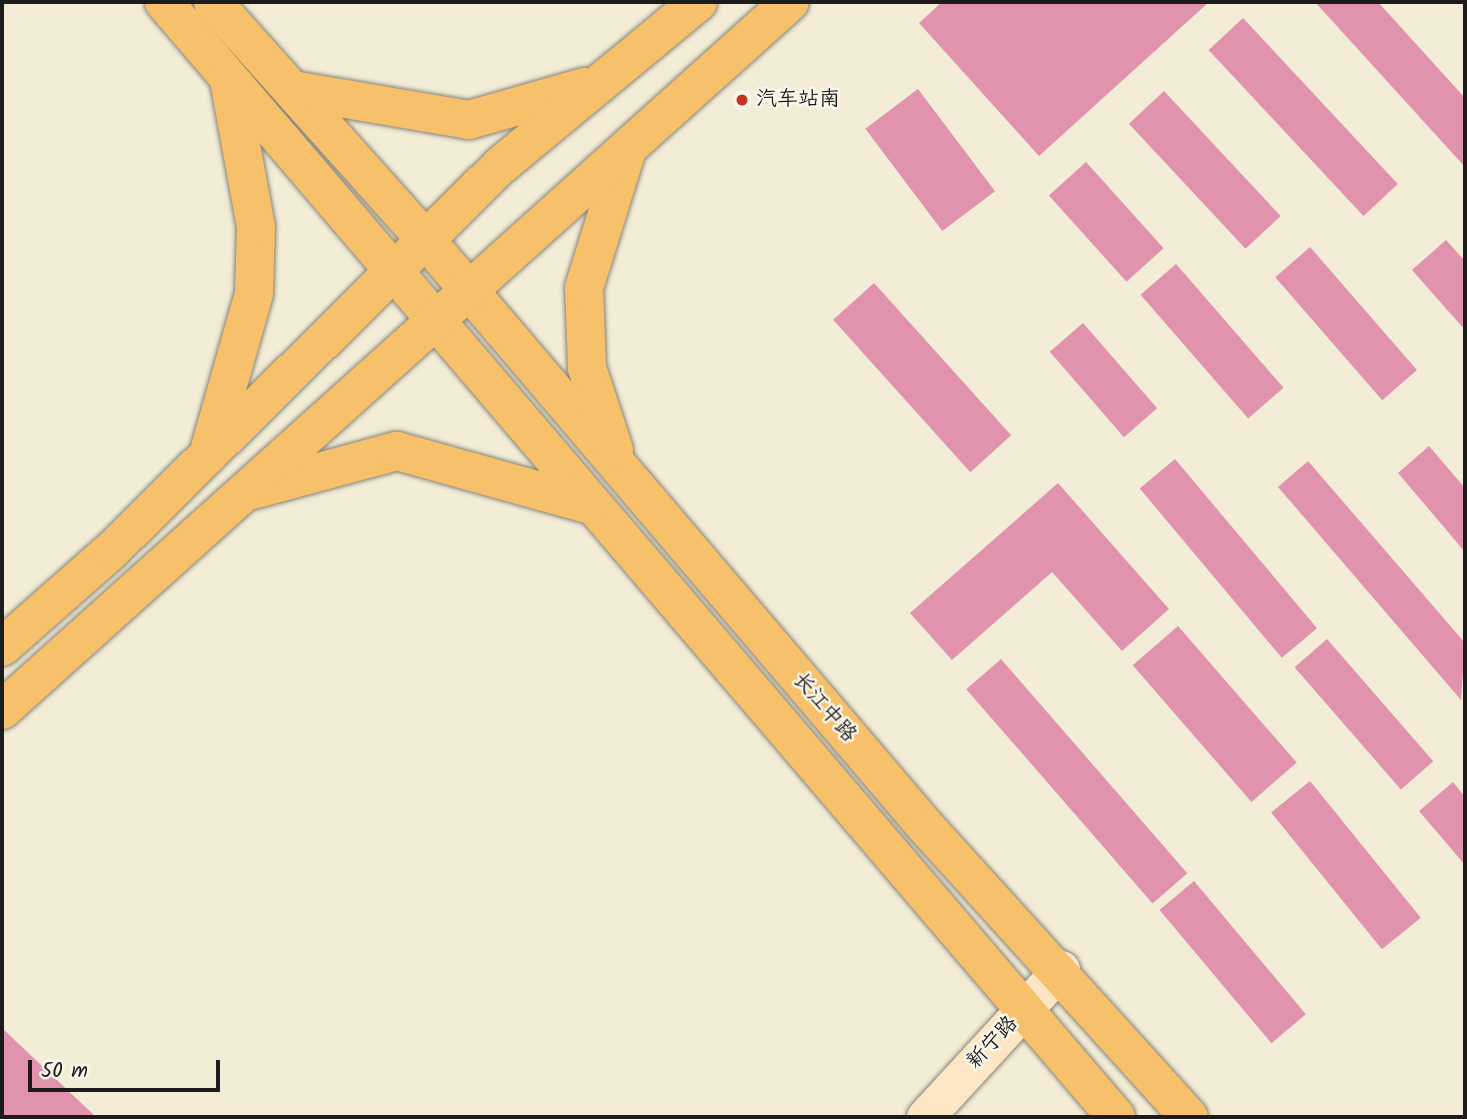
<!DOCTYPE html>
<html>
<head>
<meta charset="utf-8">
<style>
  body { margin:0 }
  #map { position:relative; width:1467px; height:1119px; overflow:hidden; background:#f3edd7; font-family:Kalam,"LXGW WenKai TC",sans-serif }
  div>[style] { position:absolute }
  .building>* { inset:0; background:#e193ad; transform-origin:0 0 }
  .roads { filter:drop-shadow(0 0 2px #88847a) drop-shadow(0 0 2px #88847a) }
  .secondary>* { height:37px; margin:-18.5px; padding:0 18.5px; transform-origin:18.5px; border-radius:18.5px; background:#fce6c4 }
  .primary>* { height:38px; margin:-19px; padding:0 19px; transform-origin:19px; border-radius:19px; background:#f7c06b }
  .dots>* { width:19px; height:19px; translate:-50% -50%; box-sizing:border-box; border:4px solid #fbf7ec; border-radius:50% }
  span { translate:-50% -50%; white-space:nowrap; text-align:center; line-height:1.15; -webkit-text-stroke:5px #fbf7ec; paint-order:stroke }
  .poi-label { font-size:21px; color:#1c1c1c }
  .left { translate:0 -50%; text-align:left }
  .street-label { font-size:21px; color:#1c1c1c }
  .frame { position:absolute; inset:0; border:4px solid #1c1c1c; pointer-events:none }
  .scale { position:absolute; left:28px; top:1060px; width:192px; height:32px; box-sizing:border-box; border:4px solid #1c1c1c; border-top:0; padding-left:9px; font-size:21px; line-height:24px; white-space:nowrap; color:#1c1c1c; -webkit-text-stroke:5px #fbf7ec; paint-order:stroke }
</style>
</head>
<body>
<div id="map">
  <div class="building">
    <div style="clip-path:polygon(942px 2px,1209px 2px,1039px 156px,919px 23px)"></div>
    <div style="clip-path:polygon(1315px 2px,1378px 2px,1465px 98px,1465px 167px)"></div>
    <div style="left:1243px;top:18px;width:227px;height:47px;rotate:47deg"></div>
    <div style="left:918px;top:89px;width:128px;height:66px;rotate:53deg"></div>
    <div style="left:1164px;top:91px;width:171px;height:48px;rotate:47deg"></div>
    <div style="left:1086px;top:162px;width:116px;height:50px;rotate:48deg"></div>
    <div style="clip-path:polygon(1446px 240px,1465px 261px,1465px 330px,1412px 270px)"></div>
    <div style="left:1310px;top:247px;width:163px;height:46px;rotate:49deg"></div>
    <div style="left:1176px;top:264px;width:164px;height:47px;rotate:49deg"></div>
    <div style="left:874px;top:283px;width:205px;height:55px;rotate:48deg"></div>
    <div style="left:1083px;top:323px;width:113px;height:44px;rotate:49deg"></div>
    <div style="clip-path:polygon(1429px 446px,1465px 488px,1465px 552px,1398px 473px)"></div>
    <div style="left:1175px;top:459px;width:221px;height:46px;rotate:50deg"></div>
    <div style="clip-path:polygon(1308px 461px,1465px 643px,1461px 700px,1278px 487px)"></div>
    <div style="clip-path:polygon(1058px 483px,1169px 609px,1122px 651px,1052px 572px,952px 660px,910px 613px)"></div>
    <div style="left:1178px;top:626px;width:181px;height:60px;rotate:49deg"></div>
    <div style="left:1327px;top:639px;width:162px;height:43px;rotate:49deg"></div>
    <div style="left:1001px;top:659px;width:284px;height:46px;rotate:49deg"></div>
    <div style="left:1310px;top:781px;width:176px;height:50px;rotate:51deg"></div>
    <div style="clip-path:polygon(1453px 782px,1465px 797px,1465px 865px,1419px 811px)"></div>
    <div style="left:1194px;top:881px;width:174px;height:45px;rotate:50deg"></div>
    <div style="clip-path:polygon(2px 1028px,96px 1117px,2px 1117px)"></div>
  </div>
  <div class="roads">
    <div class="secondary">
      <div style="left:925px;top:1117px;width:201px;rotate:-47.4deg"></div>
    </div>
    <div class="primary">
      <div style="left:164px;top:2px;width:1466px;rotate:49.51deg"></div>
      <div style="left:213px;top:2px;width:319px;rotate:48.2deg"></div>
      <div style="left:426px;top:240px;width:771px;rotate:49.58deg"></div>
      <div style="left:926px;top:827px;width:391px;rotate:47.8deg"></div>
      <div style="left:292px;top:90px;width:180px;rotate:9.6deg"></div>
      <div style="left:469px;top:120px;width:120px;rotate:-16deg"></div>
      <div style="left:614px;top:450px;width:86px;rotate:-108.2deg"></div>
      <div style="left:587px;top:368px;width:80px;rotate:-92.1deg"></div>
      <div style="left:584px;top:288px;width:145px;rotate:-72.7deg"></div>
      <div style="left:208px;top:455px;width:168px;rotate:-74.1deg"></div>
      <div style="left:254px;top:293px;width:66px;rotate:-88.3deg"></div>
      <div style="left:256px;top:227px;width:149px;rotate:-100.4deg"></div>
      <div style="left:253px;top:490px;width:149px;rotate:-15.2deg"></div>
      <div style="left:397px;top:451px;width:200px;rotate:15.6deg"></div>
      <div style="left:2px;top:647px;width:147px;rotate:-41.4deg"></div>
      <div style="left:112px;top:550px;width:546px;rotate:-44.7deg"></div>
      <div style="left:500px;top:166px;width:257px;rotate:-39.6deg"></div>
      <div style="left:2px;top:710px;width:1059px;rotate:-41.94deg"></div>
    </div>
  </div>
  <div class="dots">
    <div style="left:742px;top:100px;background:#c8321e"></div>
  </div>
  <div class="poi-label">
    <span class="left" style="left:756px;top:100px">汽车站南</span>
  </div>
  <div class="street-label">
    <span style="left:824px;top:708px;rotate:49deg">长江中路</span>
    <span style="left:993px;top:1043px;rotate:-47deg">新宁路</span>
  </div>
  <div class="frame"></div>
  <div class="scale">50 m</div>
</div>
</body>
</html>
